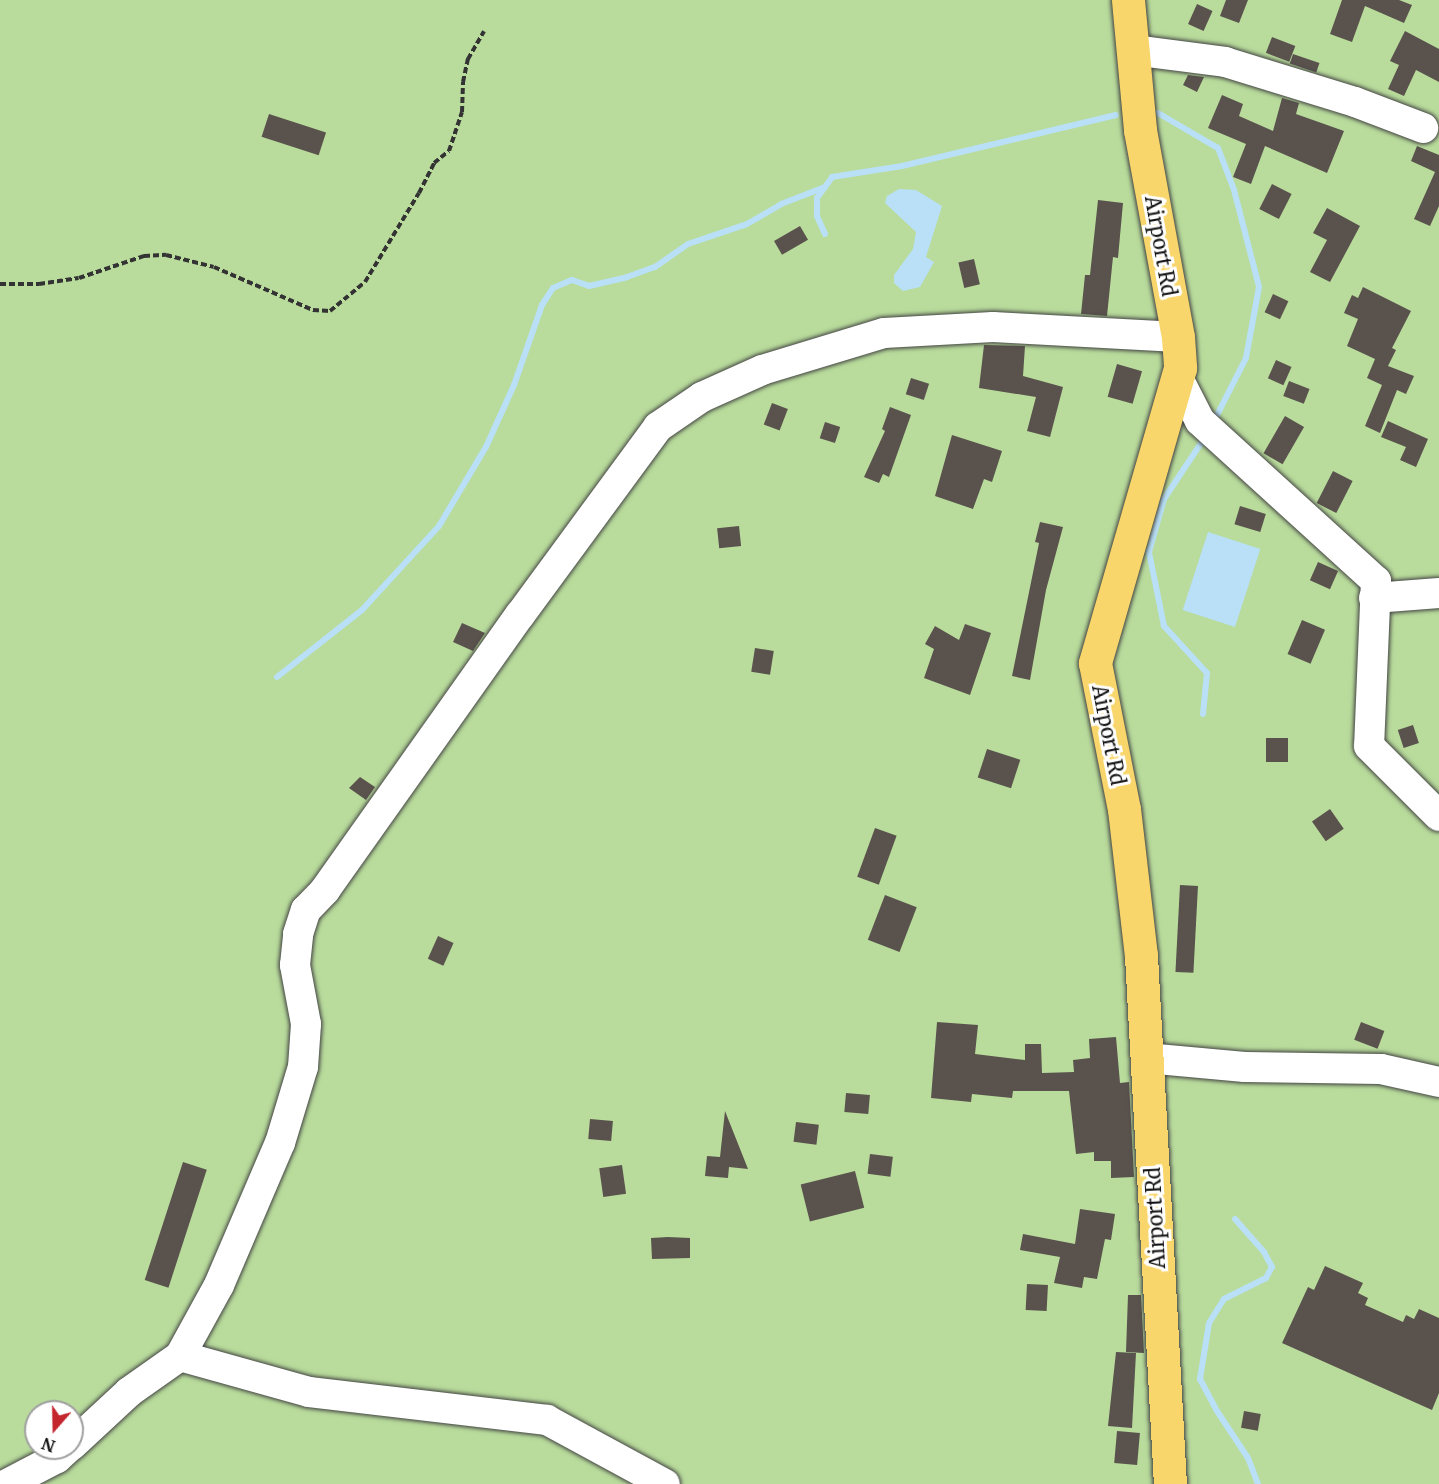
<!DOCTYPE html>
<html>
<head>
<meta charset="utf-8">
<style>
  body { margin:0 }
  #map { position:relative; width:1439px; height:1484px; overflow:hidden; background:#fffdf5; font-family:Merriweather,serif }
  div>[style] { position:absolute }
  .forest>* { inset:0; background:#b9dc9c }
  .water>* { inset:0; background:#b9e0f7; transform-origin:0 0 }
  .stream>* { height:6px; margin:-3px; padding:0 3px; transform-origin:3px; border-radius:3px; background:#b9e0f7 }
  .building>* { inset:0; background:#5a524d; transform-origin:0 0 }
  .path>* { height:4px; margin-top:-2px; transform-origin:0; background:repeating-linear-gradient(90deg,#333 0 6px,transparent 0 9px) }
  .roads { filter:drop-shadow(0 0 2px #444) drop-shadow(0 0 2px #444) }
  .minor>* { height:30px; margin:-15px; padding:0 15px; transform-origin:15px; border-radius:15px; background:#fff }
  .major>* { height:33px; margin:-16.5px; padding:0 16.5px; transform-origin:16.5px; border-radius:16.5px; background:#f9d66b }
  span { translate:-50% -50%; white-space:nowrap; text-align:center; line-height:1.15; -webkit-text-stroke:6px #fff; paint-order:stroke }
  .street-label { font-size:20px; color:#111 }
  .north { position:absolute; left:24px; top:1400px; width:60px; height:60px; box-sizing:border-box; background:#fff; border:2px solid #a0a0a0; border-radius:50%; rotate:200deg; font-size:16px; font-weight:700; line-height:24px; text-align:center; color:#111 }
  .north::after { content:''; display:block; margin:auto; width:21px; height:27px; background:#c4262e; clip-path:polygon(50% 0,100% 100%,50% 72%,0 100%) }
</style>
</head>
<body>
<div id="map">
  <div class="forest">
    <div style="clip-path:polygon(evenodd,0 0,1439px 0,1439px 1484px,0 1484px,0 0,36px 1412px,72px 1412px,72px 1448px,36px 1448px,36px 1412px)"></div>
  </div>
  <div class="water">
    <div style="clip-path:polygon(899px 189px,916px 190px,942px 206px,926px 257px,934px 262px,920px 287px,903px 291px,894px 283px,894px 275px,913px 249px,916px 232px,885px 203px,887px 196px)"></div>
    <div style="left:1208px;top:532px;width:55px;height:82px;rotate:18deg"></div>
  </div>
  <div class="stream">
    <div style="left:1158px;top:113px;width:69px;rotate:30.3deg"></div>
    <div style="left:1218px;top:148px;width:45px;rotate:69.1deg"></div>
    <div style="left:1234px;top:190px;width:100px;rotate:75.5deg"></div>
    <div style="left:1259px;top:287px;width:72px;rotate:100.4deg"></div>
    <div style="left:1246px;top:358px;width:73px;rotate:116.9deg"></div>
    <div style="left:825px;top:234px;width:20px;rotate:-114deg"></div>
    <div style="left:817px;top:216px;width:18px;rotate:-90deg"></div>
    <div style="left:817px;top:198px;width:26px;rotate:-54deg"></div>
    <div style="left:832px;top:177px;width:71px;rotate:-8.9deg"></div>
    <div style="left:902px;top:166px;width:220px;rotate:-13.4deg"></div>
    <div style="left:277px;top:677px;width:108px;rotate:-38.2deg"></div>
    <div style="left:362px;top:610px;width:114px;rotate:-47.5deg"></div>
    <div style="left:439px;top:526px;width:92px;rotate:-59.3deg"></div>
    <div style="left:486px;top:447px;width:68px;rotate:-65.7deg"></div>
    <div style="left:514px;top:385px;width:85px;rotate:-70.7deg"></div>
    <div style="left:542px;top:305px;width:20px;rotate:-57deg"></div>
    <div style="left:553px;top:288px;width:21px;rotate:-23deg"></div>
    <div style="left:572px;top:280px;width:18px;rotate:19deg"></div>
    <div style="left:589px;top:286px;width:39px;rotate:-13deg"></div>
    <div style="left:627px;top:277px;width:30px;rotate:-20deg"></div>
    <div style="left:655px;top:267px;width:40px;rotate:-34.9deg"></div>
    <div style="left:688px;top:244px;width:62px;rotate:-18.7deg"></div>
    <div style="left:747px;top:224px;width:39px;rotate:-30deg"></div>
    <div style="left:781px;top:204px;width:47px;rotate:-21.1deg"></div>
    <div style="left:1203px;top:714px;width:41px;rotate:-84.4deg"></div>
    <div style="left:1207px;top:673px;width:64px;rotate:-132.5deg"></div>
    <div style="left:1164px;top:626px;width:76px;rotate:-101.5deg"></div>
    <div style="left:1149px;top:552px;width:55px;rotate:-74.2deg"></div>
    <div style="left:1164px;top:499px;width:74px;rotate:-56.5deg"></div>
    <div style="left:1235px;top:1219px;width:44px;rotate:48.7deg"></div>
    <div style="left:1264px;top:1252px;width:17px;rotate:62deg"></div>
    <div style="left:1272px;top:1267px;width:13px;rotate:119deg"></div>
    <div style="left:1266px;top:1278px;width:47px;rotate:153.4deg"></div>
    <div style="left:1224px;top:1299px;width:28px;rotate:122deg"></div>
    <div style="left:1209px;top:1323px;width:57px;rotate:99.1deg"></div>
    <div style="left:1200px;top:1379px;width:36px;rotate:62deg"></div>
    <div style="left:1217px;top:1411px;width:56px;rotate:56.6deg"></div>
    <div style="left:1248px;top:1458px;width:28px;rotate:69deg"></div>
  </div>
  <div class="building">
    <div style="clip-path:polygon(1226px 0,1248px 0,1239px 23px,1220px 16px)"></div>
    <div style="clip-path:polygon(1342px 0,1399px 0,1412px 5px,1404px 23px,1365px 6px,1352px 42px,1330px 34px)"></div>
    <div style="left:1197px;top:4px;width:17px;height:22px;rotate:24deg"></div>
    <div style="clip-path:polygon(1405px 31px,1439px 49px,1439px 82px,1416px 70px,1404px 96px,1388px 89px,1399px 65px,1390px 61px)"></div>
    <div style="left:1272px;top:37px;width:25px;height:17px;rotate:21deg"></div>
    <div style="left:1293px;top:54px;width:28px;height:10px;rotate:19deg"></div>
    <div style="clip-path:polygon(1188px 75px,1204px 77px,1197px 92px,1183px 85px)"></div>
    <div style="clip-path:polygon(1222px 95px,1243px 104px,1239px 116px,1273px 131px,1282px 98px,1299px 103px,1296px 114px,1344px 131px,1327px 173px,1265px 146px,1251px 184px,1233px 177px,1246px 144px,1208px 128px)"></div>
    <div style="left:269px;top:114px;width:60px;height:24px;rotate:18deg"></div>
    <div style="clip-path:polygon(1417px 146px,1439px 155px,1439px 206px,1430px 226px,1414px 219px,1435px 172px,1411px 161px)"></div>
    <div style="left:1272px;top:184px;width:22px;height:28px;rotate:27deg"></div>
    <div style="clip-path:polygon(1098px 200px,1123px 203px,1118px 258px,1113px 257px,1107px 316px,1081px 314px,1085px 275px,1090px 275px)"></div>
    <div style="clip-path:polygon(1327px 208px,1360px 226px,1330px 282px,1310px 272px,1327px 240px,1313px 233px)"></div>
    <div style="left:800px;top:226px;width:16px;height:30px;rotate:60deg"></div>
    <div style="left:974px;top:259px;width:26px;height:16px;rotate:77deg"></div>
    <div style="clip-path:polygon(1363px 287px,1411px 311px,1392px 348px,1396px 350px,1388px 366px,1414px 376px,1406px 394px,1397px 390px,1380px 433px,1365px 426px,1382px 385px,1367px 378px,1375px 359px,1347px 346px,1358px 319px,1344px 313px,1352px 295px,1358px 298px)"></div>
    <div style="left:1273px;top:294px;width:17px;height:20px;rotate:25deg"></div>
    <div style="clip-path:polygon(984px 345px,1025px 346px,1023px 376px,1063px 387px,1050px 437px,1027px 431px,1036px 397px,979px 388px)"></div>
    <div style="left:1276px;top:360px;width:17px;height:20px;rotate:24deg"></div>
    <div style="left:1117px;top:364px;width:26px;height:34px;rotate:16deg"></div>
    <div style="left:911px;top:378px;width:19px;height:17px;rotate:18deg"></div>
    <div style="left:1289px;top:381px;width:22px;height:16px;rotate:21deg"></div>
    <div style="left:772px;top:403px;width:17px;height:23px;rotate:21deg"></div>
    <div style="clip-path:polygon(890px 407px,911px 415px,889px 477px,883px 474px,879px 483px,864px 477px,885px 431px,882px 429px)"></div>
    <div style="left:1285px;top:416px;width:22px;height:43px;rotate:30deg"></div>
    <div style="clip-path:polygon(1388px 421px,1428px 439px,1416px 467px,1400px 460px,1406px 447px,1381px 437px)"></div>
    <div style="left:825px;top:422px;width:16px;height:17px;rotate:18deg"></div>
    <div style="clip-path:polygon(952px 435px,1002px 451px,992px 482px,984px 479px,973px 509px,935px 496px)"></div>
    <div style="left:1333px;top:471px;width:22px;height:36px;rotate:27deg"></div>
    <div style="left:1240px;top:506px;width:27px;height:19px;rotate:17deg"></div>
    <div style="clip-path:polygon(1040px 522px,1063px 527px,1046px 590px,1030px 680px,1012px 676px,1039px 543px,1035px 542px)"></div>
    <div style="left:739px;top:526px;width:20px;height:22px;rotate:84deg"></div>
    <div style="left:1318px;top:562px;width:22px;height:20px;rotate:24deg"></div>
    <div style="left:1302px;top:620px;width:25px;height:37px;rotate:23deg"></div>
    <div style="clip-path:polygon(462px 623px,485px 633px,473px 651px,453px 642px)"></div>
    <div style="clip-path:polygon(965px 624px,991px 633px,970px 695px,924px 678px,934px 649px,925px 644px,935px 626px,959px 640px)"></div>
    <div style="left:755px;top:648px;width:19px;height:24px;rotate:9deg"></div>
    <div style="left:1413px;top:725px;width:19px;height:16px;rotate:72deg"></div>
    <div style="left:1266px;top:738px;width:22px;height:24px"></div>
    <div style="left:987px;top:749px;width:35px;height:30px;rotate:18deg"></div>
    <div style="clip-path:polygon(360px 777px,375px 787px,366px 800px,349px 788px)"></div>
    <div style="left:1330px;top:809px;width:24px;height:22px;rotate:55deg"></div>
    <div style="left:875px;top:828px;width:23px;height:52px;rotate:20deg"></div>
    <div style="left:1180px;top:885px;width:18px;height:87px;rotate:3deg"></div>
    <div style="left:885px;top:895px;width:34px;height:48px;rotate:21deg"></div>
    <div style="left:438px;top:936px;width:17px;height:25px;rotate:24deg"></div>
    <div style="clip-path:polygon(937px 1022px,978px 1025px,975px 1054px,1025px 1060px,1025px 1044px,1041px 1044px,1042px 1073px,1074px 1072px,1073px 1060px,1090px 1058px,1089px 1039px,1116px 1037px,1120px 1083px,1129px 1082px,1134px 1177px,1111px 1178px,1111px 1161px,1094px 1161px,1094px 1152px,1076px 1154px,1069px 1091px,1013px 1091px,1012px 1098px,972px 1094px,971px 1102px,931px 1098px)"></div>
    <div style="left:1361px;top:1022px;width:25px;height:19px;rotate:21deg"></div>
    <div style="left:846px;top:1093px;width:24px;height:19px;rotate:5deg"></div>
    <div style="clip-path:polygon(725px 1111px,748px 1169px,729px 1167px,728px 1178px,705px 1176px,707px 1156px,720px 1157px)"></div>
    <div style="left:590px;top:1119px;width:23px;height:20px;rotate:5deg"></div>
    <div style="left:796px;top:1122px;width:23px;height:20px;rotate:7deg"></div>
    <div style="left:870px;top:1154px;width:23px;height:20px;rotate:7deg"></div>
    <div style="left:183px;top:1162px;width:25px;height:124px;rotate:18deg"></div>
    <div style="left:622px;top:1165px;width:29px;height:23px;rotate:82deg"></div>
    <div style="left:855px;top:1171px;width:38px;height:56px;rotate:76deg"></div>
    <div style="clip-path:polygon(1080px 1209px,1115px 1214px,1111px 1240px,1105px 1239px,1097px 1279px,1084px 1277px,1082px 1288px,1054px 1283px,1060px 1257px,1020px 1250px,1023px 1234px,1075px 1244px)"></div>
    <div style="clip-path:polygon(668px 1237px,690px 1238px,690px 1258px,652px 1259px,651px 1238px)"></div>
    <div style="clip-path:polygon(1325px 1266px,1363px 1283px,1358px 1293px,1368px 1298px,1365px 1305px,1403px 1322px,1406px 1315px,1414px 1319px,1419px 1309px,1439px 1318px,1439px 1393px,1432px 1410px,1282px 1343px,1308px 1287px,1314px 1290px)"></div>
    <div style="left:1027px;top:1284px;width:21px;height:26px;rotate:3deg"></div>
    <div style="clip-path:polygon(1128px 1295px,1141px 1295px,1144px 1353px,1126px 1352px)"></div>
    <div style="clip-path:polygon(1116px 1352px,1136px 1353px,1132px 1428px,1108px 1426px)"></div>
    <div style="left:1244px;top:1411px;width:17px;height:17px;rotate:10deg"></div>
    <div style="left:1117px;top:1431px;width:23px;height:32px;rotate:5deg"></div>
  </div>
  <div class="path">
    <div style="left:0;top:284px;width:39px"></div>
    <div style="left:39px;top:284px;width:40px;rotate:-8.5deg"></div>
    <div style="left:79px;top:278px;width:69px;rotate:-18.7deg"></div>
    <div style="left:144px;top:256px;width:22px;rotate:-3deg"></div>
    <div style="left:166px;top:255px;width:49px;rotate:14deg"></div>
    <div style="left:214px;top:267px;width:108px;rotate:23.5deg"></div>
    <div style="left:313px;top:310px;width:17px;rotate:3deg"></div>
    <div style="left:330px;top:311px;width:45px;rotate:-39.6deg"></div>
    <div style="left:365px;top:282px;width:104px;rotate:-58.8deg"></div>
    <div style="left:419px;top:193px;width:34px;rotate:-63deg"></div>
    <div style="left:434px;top:163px;width:19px;rotate:-39deg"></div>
    <div style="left:449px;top:151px;width:41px;rotate:-71.6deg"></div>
    <div style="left:462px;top:112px;width:30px;rotate:-88deg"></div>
    <div style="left:463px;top:82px;width:24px;rotate:-78deg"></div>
    <div style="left:468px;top:59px;width:32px;rotate:-60deg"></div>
  </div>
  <div class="roads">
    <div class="minor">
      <div style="left:1133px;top:50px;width:93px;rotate:7.4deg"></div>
      <div style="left:1225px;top:62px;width:136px;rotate:17.1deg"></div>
      <div style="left:1355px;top:102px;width:73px;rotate:20.9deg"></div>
      <div style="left:1178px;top:378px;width:48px;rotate:62.9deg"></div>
      <div style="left:1200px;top:421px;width:238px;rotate:42.3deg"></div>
      <div style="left:1376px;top:581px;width:165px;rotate:92.4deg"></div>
      <div style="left:1369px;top:746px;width:99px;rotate:45deg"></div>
      <div style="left:1374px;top:598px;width:65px;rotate:-4.4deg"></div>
      <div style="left:1146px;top:1058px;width:99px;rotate:5.2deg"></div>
      <div style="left:1245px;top:1067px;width:136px;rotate:0.8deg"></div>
      <div style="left:1381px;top:1069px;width:59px;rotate:12.6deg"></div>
      <div style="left:180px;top:1356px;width:81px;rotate:-61.2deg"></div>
      <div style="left:219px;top:1285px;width:155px;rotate:-66.8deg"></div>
      <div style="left:280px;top:1143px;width:79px;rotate:-73.2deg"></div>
      <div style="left:303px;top:1067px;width:43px;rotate:-86deg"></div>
      <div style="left:306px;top:1024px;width:60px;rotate:-100.6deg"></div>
      <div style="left:295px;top:965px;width:31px;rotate:-84deg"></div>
      <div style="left:298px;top:934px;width:25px;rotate:-72deg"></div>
      <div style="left:306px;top:910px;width:28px;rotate:-46deg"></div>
      <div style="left:325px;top:890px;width:337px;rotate:-54.7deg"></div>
      <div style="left:520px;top:615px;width:233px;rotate:-53.7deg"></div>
      <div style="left:658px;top:427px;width:53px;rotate:-34.3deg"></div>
      <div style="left:702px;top:397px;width:66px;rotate:-24.2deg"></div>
      <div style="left:762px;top:370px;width:127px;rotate:-16.9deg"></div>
      <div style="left:884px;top:333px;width:109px;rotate:-3.2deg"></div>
      <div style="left:993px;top:327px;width:185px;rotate:3.1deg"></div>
      <div style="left:72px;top:1445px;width:78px;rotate:-42.9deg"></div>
      <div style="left:129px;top:1392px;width:62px;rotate:-35.2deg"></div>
      <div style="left:180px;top:1356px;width:134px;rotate:15.6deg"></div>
      <div style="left:309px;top:1392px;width:240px;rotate:6.7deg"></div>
      <div style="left:547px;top:1420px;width:134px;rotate:28.5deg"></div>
      <div style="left:7px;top:1484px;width:56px;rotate:-27.5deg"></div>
      <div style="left:57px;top:1458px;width:15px;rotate:-42deg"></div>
    </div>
    <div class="major">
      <div style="left:1128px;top:0;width:131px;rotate:84.7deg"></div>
      <div style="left:1140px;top:130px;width:210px;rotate:79.6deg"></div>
      <div style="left:1178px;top:337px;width:31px;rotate:86deg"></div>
      <div style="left:1180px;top:368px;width:307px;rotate:106.1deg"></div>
      <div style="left:1095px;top:663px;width:149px;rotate:78.8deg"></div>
      <div style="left:1124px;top:809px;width:148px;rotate:83.4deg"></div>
      <div style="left:1141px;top:956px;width:529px;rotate:86.86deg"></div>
    </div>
  </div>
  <div class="street-label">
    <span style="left:1161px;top:246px;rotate:80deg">Airport Rd</span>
    <span style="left:1109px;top:735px;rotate:79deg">Airport Rd</span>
    <span style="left:1155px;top:1218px;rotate:-93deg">Airport Rd</span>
  </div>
  <div class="north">N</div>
</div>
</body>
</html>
